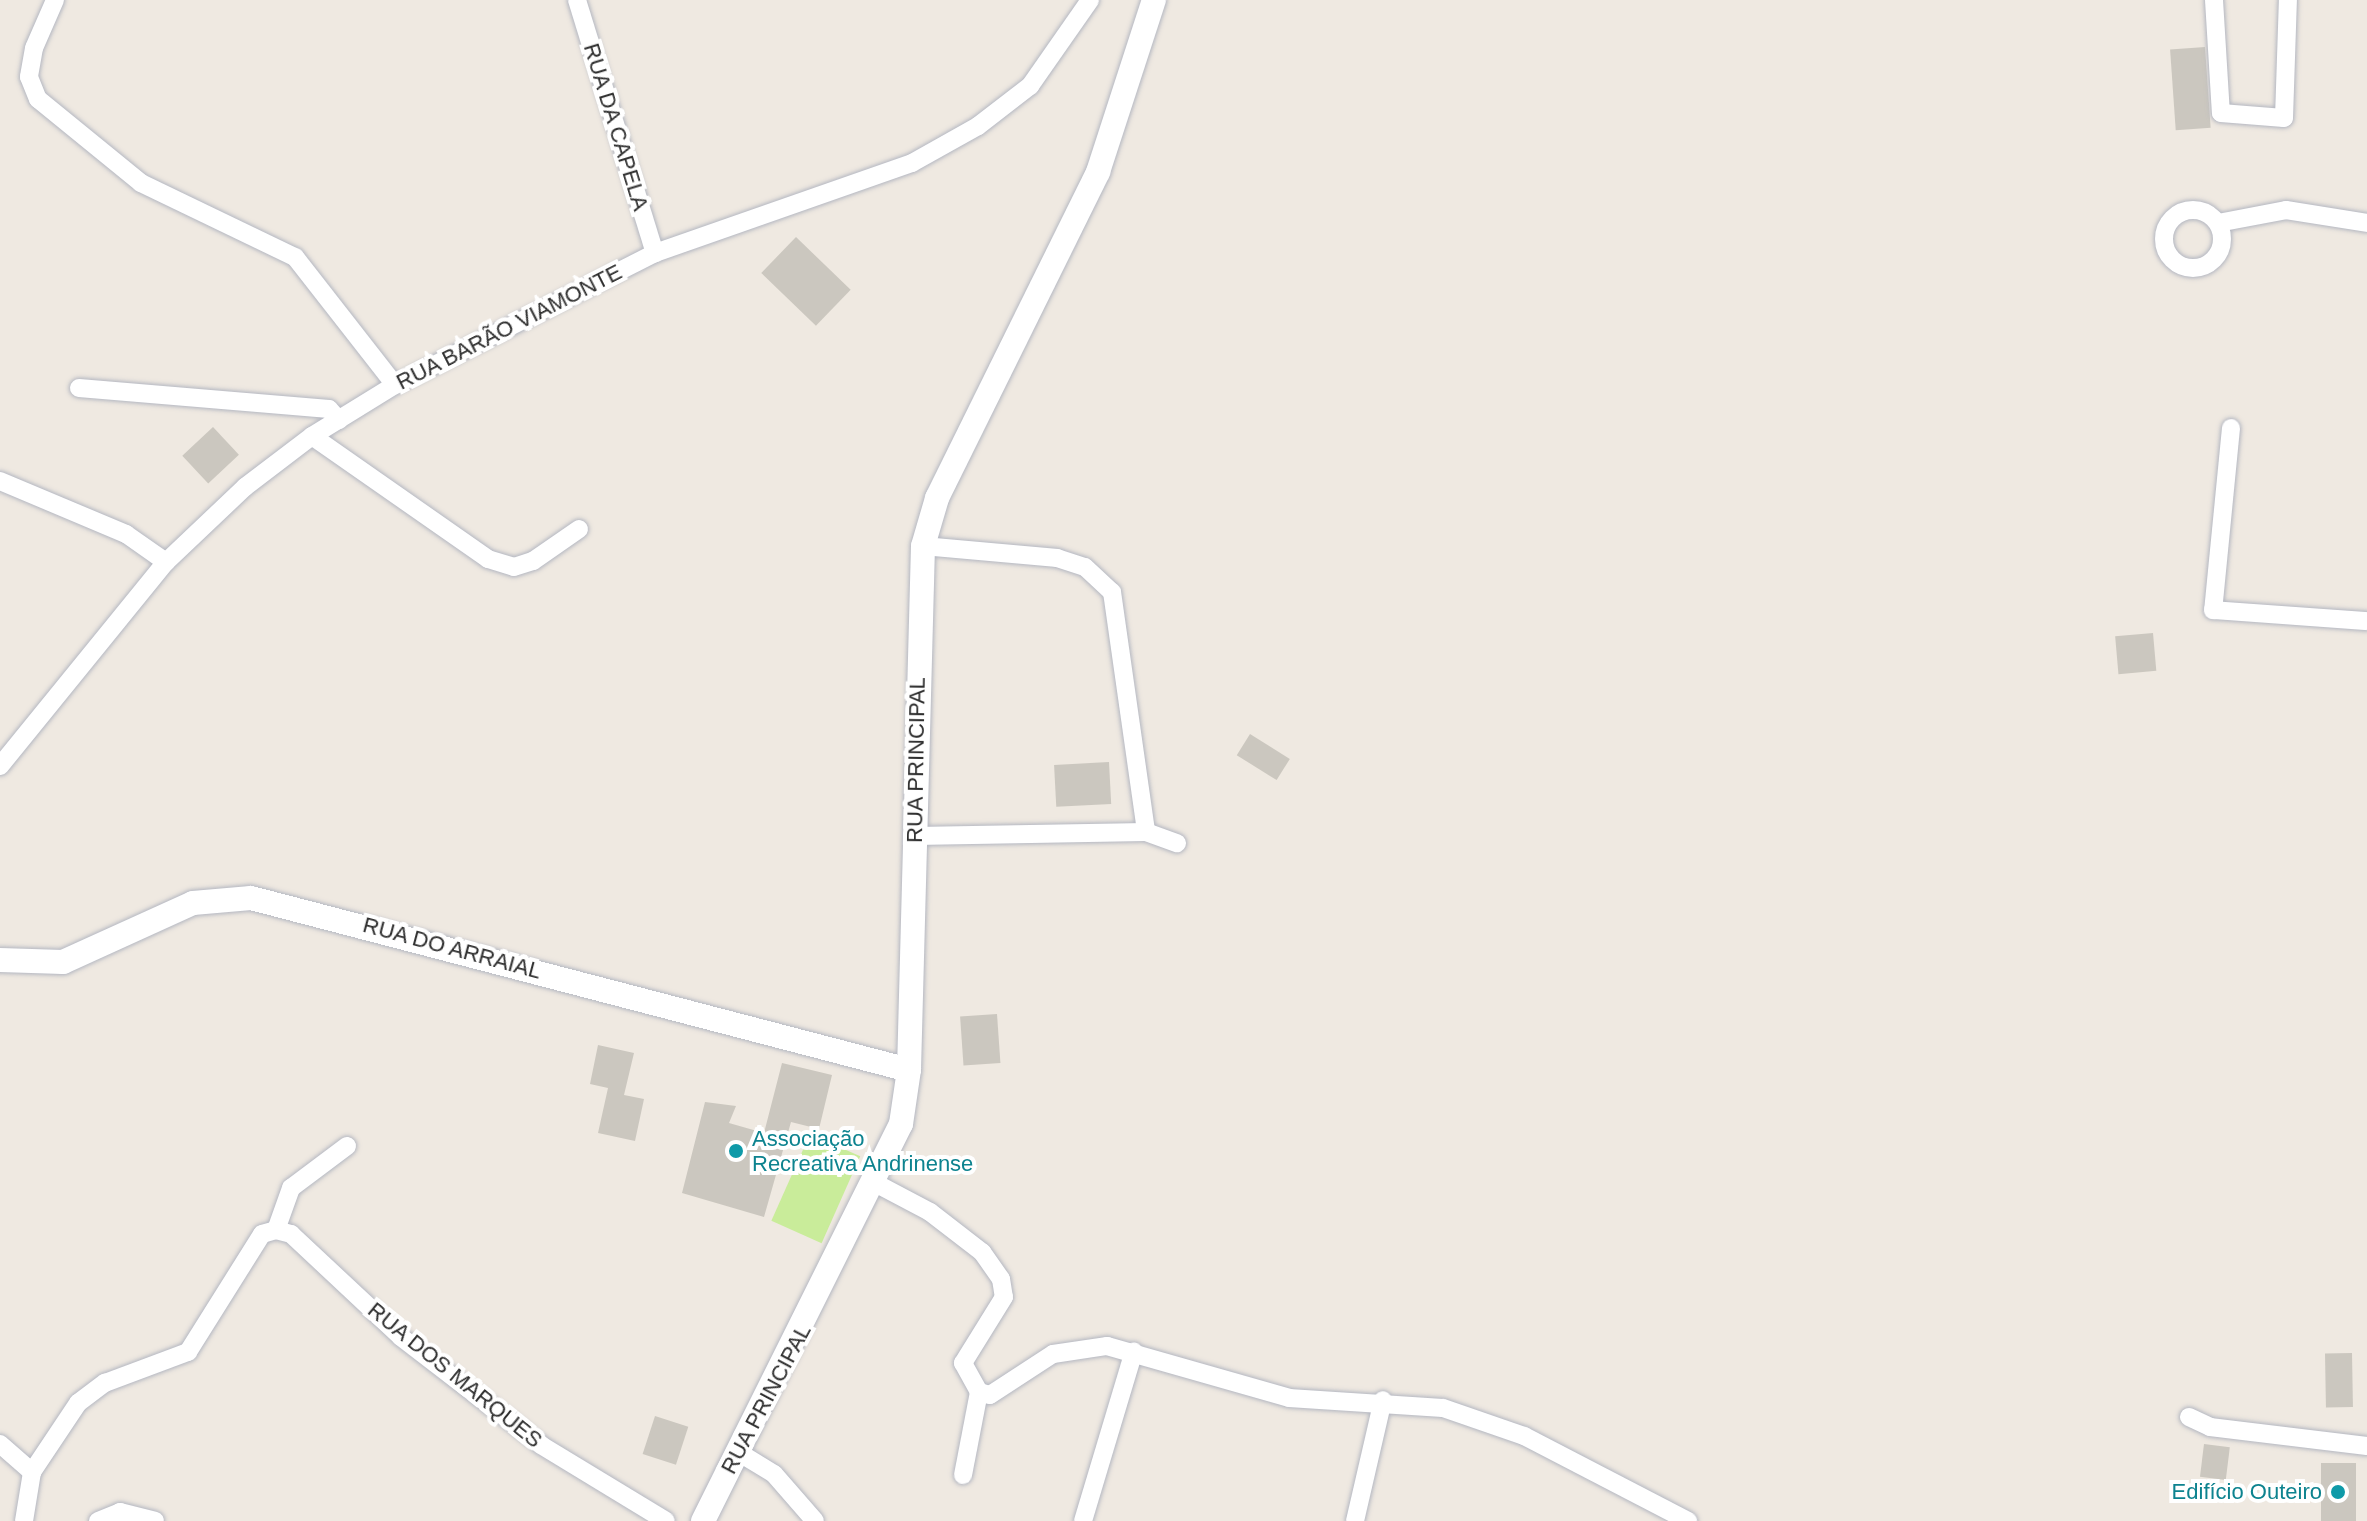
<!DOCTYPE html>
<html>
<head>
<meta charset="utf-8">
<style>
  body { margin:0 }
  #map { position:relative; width:2367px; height:1521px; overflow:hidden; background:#efe9e1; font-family:Arial,sans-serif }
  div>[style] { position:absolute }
  .pitch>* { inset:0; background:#c9ec9a; transform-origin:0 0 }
  .building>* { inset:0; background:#cbc7bf; transform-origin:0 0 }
  .roads { filter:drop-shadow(0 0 2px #b4b7c1) drop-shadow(0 0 2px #b4b7c1) }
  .street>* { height:18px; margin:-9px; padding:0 9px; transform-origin:9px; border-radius:9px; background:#fff }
  .street>.ring { margin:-9px; padding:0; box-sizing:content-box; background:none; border:18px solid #fff; border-radius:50% }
  .secondary>* { height:24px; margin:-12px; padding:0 12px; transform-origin:12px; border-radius:12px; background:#fff }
  .dots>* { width:22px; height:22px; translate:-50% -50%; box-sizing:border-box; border:4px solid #fff; border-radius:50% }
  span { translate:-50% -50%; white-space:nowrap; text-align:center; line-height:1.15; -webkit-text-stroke:8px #fff; paint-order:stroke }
  .street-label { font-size:22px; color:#2e2e2e }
  .culture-label { font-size:22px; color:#0d838f }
  .left { translate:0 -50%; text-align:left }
  .right { translate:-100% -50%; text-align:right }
</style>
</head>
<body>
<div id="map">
  <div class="pitch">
    <div style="left:810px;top:1134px;width:55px;height:95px;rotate:24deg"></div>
  </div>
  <div class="building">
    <div style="left:2205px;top:47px;width:81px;height:35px;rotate:86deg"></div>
    <div style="left:796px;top:237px;width:76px;height:50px;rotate:44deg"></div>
    <div style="left:213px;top:427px;width:38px;height:42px;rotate:47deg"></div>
    <div style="left:2153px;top:633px;width:38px;height:38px;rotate:85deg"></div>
    <div style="left:1250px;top:734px;width:47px;height:25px;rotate:32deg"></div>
    <div style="left:1109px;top:762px;width:42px;height:55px;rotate:87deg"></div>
    <div style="left:997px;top:1014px;width:49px;height:37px;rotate:86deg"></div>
    <div style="clip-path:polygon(598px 1045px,634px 1053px,624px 1095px,644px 1099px,635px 1141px,598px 1133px,608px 1088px,590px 1084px)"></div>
    <div style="clip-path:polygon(782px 1063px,832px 1075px,819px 1129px,791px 1122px,764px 1217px,682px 1193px,705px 1102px,736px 1106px,729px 1123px,764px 1133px)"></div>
    <div style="left:2352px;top:1353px;width:54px;height:27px;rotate:89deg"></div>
    <div style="left:655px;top:1416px;width:35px;height:40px;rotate:18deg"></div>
    <div style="left:2204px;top:1444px;width:26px;height:33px;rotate:7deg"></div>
    <div style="left:2321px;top:1463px;width:35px;height:58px"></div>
  </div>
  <div class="roads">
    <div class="street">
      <div style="left:55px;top:0;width:52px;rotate:113.6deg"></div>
      <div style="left:34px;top:48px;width:29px;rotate:100deg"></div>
      <div style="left:29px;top:77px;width:24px;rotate:68deg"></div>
      <div style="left:38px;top:99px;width:133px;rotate:39.2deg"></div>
      <div style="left:141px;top:183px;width:171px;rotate:25.7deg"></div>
      <div style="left:295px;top:257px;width:162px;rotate:52deg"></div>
      <div style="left:577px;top:0;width:265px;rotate:72.9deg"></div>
      <div style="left:2214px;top:0;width:113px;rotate:86.5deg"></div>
      <div style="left:2221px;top:113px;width:63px;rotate:4.5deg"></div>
      <div style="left:2284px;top:118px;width:118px;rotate:-88.1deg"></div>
      <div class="ring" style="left:2164px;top:210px;width:40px;height:40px"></div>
      <div style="left:2218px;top:223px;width:69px;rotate:-10.8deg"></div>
      <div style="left:2286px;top:210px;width:82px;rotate:9.1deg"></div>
      <div style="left:79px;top:388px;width:251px;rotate:4.8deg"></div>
      <div style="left:329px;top:409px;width:15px;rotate:48deg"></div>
      <div style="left:2231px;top:428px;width:183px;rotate:95.6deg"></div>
      <div style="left:2213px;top:610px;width:154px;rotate:4.1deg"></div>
      <div style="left:312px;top:436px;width:215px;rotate:34.9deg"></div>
      <div style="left:488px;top:559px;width:27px;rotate:17deg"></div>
      <div style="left:514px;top:567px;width:20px;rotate:-18deg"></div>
      <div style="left:533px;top:561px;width:56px;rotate:-34.8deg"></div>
      <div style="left:0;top:481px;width:137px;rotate:22.8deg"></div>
      <div style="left:126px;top:534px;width:49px;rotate:35deg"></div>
      <div style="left:923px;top:546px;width:135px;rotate:5.1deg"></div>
      <div style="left:1057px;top:558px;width:29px;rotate:18deg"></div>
      <div style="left:1085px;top:567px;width:37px;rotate:43deg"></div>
      <div style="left:1112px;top:592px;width:242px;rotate:81.9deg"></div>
      <div style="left:0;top:766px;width:263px;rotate:-50.9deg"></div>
      <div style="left:166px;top:562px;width:109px;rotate:-43.5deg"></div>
      <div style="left:245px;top:487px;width:84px;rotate:-37.3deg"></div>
      <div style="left:312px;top:436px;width:97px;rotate:-31.6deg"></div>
      <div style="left:395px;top:385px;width:292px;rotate:-26.9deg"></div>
      <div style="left:655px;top:253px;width:272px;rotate:-19.3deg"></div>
      <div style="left:912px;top:163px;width:76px;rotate:-29.3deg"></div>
      <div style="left:978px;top:126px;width:66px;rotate:-37.6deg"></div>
      <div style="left:1030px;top:86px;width:105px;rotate:-55.1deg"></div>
      <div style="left:915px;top:836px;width:231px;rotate:-1deg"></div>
      <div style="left:1146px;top:832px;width:33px;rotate:20deg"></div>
      <div style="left:877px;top:1184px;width:60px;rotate:27.8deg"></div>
      <div style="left:930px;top:1212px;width:66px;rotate:37.6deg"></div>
      <div style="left:982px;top:1252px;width:33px;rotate:55deg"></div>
      <div style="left:1001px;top:1279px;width:18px;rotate:81deg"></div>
      <div style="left:1004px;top:1297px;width:78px;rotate:121.8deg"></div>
      <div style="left:963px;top:1363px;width:33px;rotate:61deg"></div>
      <div style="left:979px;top:1392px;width:11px;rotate:15deg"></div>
      <div style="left:990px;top:1395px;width:75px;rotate:-33.1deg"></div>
      <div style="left:1053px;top:1354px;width:55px;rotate:-8.4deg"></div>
      <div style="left:1107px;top:1346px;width:189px;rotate:15.9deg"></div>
      <div style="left:1289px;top:1398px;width:154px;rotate:3.7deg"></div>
      <div style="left:1443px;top:1408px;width:86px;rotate:19.1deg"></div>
      <div style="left:1524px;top:1436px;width:185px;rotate:27.4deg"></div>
      <div style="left:276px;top:1230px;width:45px;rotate:-70.3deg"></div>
      <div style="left:291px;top:1188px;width:70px;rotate:-36.9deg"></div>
      <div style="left:2189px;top:1417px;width:23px;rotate:25deg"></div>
      <div style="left:2210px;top:1427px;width:158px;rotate:6.9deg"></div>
      <div style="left:0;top:1444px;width:43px;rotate:41.2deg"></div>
      <div style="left:738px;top:1452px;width:42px;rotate:31.4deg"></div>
      <div style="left:774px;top:1474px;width:62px;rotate:48.9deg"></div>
      <div style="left:963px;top:1475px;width:85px;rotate:-79.1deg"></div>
      <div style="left:24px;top:1521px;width:50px;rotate:-80.7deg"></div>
      <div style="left:32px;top:1472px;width:83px;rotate:-56.3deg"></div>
      <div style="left:78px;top:1403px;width:34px;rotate:-37deg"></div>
      <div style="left:105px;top:1383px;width:89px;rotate:-20.5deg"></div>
      <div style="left:188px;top:1352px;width:139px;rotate:-57.9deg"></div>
      <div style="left:262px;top:1234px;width:15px;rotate:-16deg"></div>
      <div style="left:276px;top:1230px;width:16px;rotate:15deg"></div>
      <div style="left:291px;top:1234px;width:151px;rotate:43.1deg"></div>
      <div style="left:401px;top:1337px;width:177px;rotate:37.6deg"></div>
      <div style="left:541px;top:1445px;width:146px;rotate:31.3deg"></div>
      <div style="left:98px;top:1521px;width:24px;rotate:-22deg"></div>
      <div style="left:120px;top:1512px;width:36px;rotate:14deg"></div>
      <div style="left:1083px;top:1521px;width:177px;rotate:-73.3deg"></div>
      <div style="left:1355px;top:1521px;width:124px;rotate:-77deg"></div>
    </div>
    <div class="secondary">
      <div style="left:0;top:960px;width:63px;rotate:1.8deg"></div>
      <div style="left:63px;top:962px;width:143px;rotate:-24.4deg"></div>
      <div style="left:193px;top:903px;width:58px;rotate:-4.9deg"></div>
      <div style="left:251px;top:898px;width:680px;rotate:14.65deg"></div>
      <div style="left:703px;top:1521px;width:444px;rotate:-63.5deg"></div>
      <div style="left:901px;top:1124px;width:55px;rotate:-81.6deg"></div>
      <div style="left:909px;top:1070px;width:524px;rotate:-88.47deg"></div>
      <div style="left:923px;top:546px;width:50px;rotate:-73.7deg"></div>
      <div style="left:937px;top:498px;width:364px;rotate:-63.7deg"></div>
      <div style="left:1098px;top:172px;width:181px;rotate:-72deg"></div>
    </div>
  </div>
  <div class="dots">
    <div style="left:736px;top:1151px;background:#0f9aa8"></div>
    <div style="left:2338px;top:1492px;background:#0f9aa8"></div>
  </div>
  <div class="street-label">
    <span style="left:616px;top:127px;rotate:73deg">RUA DA CAPELA</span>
    <span style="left:509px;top:327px;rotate:-27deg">RUA BARÃO VIAMONTE</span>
    <span style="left:916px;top:760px;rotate:-89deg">RUA PRINCIPAL</span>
    <span style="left:452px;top:948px;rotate:15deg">RUA DO ARRAIAL</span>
    <span style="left:455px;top:1375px;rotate:39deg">RUA DOS MARQUES</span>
    <span style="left:766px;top:1399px;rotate:-62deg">RUA PRINCIPAL</span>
  </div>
  <div class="culture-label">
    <span class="left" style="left:752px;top:1151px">Associação<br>Recreativa Andrinense</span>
    <span class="right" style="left:2322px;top:1492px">Edifício Outeiro</span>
  </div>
</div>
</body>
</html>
